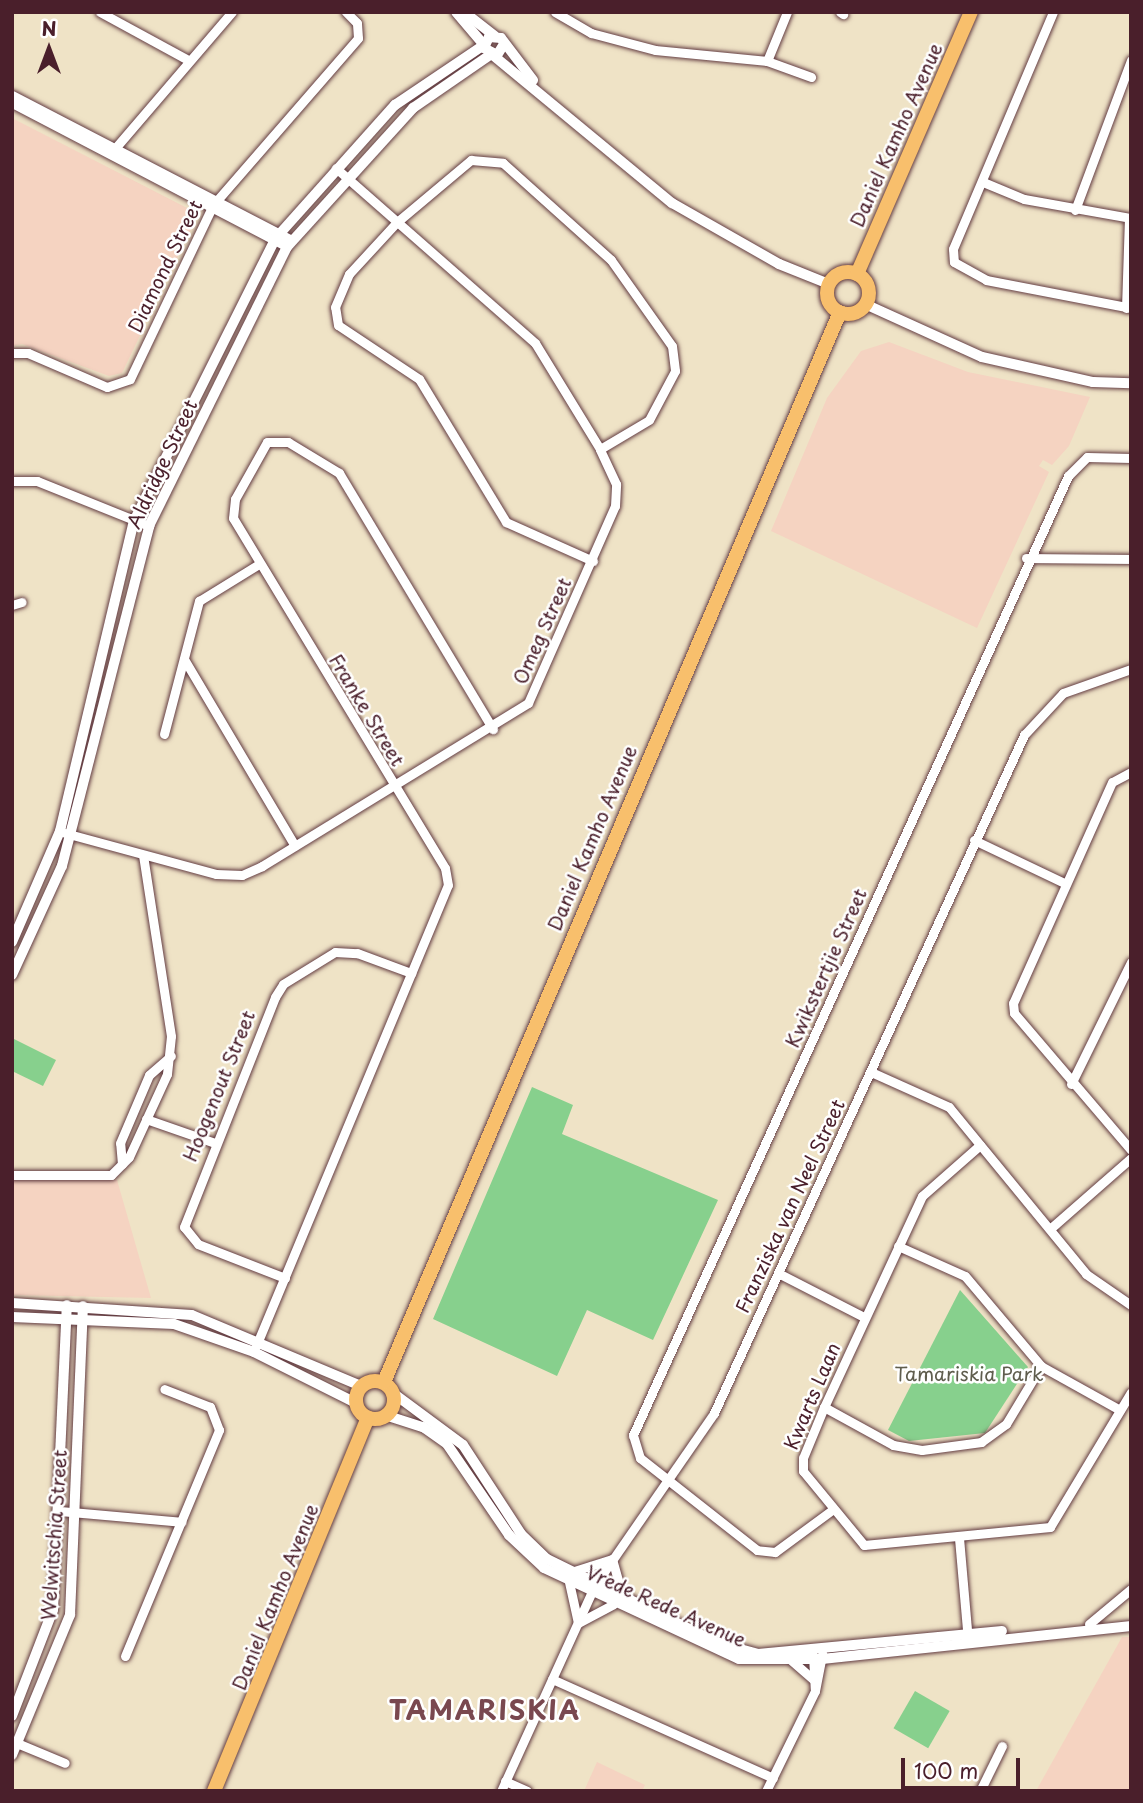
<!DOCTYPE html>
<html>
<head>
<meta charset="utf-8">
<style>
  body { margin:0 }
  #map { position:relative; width:1143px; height:1803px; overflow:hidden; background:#efe3c6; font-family:"Playpen Sans",sans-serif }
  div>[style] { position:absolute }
  .built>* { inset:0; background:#f5d3c1 }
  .green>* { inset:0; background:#87d08d; transform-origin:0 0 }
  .roads { filter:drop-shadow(0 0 2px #633c42) drop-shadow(0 0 2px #633c42) }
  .minor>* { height:9px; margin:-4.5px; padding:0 4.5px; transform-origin:4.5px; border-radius:4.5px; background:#fff }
  .tertiary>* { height:10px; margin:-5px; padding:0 5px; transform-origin:5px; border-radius:5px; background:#fff }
  .primary>* { height:14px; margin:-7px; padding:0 7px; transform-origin:7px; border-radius:7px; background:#f8bf6c }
  .primary>.ring { margin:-7px; padding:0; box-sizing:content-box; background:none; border:14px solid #f8bf6c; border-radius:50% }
  span { translate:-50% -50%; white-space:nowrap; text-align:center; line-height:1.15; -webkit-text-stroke:5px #fff; paint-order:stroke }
  .street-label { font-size:19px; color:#4a1f2b }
  .park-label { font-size:19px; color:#5f5d4d }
  .district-label { font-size:26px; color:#79484f; font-weight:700; letter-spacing:2px }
  .frame { position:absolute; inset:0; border:14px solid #4a1f2b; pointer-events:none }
  .north { position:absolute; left:14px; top:14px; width:70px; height:70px; -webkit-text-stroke:5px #fff; paint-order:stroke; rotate:0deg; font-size:19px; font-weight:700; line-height:28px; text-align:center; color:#4a1f2b }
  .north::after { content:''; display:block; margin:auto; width:24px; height:32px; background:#4a1f2b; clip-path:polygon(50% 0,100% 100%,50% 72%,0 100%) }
  .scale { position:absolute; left:901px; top:1758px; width:119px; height:32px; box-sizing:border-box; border:4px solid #4a1f2b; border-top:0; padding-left:9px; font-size:21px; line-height:24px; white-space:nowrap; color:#4a1f2b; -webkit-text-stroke:5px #fff; paint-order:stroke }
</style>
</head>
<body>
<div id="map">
  <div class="built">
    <div style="clip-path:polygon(12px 118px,189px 209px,196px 219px,122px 373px,109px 376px,22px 344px,12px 346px)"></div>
    <div style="clip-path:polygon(889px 342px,968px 372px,1090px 397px,1069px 446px,1052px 465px,1043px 460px,1039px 466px,1049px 472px,977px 628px,771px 531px,827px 398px,861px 351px)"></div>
    <div style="clip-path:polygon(12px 1175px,117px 1180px,151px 1298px,12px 1295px)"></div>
    <div style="clip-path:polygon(1122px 1637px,1131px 1637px,1131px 1791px,1036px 1791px)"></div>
    <div style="clip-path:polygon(597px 1762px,645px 1785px,642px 1791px,584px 1791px)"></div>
  </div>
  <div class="green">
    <div style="clip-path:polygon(12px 1038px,56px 1060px,43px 1086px,12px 1071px)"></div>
    <div style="clip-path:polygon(532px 1087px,573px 1105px,562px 1134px,718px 1200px,653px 1340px,587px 1310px,557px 1376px,433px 1319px)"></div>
    <div style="clip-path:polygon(960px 1290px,1028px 1367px,985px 1433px,909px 1441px,888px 1430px)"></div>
    <div style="left:915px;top:1691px;width:40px;height:43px;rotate:30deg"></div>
  </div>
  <div class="roads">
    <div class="minor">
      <div style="left:100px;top:12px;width:100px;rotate:28.6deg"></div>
      <div style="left:555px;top:12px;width:42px;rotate:30.3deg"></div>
      <div style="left:591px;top:33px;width:66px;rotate:14.9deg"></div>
      <div style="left:655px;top:50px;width:113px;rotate:5.6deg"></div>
      <div style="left:767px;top:61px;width:53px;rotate:-67.8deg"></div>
      <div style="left:840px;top:12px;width:4px;rotate:34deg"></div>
      <div style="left:1053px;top:12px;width:257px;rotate:112.9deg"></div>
      <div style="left:953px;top:249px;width:13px;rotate:86deg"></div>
      <div style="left:954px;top:262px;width:37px;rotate:29deg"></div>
      <div style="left:986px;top:280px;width:148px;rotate:10.9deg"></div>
      <div style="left:767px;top:61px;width:47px;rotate:20deg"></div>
      <div style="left:12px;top:95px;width:315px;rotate:27.4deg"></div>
      <div style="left:12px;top:103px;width:310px;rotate:27.6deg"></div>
      <div style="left:111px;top:153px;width:186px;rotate:-49.4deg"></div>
      <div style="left:983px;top:182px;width:44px;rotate:22.5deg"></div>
      <div style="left:1024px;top:199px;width:109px;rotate:10.1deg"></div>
      <div style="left:1075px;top:210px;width:160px;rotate:-69.5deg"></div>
      <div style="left:1126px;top:308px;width:90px;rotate:-88.1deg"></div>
      <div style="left:12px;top:353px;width:16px"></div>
      <div style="left:28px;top:353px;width:86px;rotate:23.3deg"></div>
      <div style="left:107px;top:387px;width:24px;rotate:-19deg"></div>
      <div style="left:130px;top:379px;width:193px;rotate:-64.5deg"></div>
      <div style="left:213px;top:205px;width:221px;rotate:-49deg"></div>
      <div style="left:358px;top:38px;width:15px;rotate:-94deg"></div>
      <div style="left:357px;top:23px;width:16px;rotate:-135deg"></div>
      <div style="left:12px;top:481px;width:25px"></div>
      <div style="left:37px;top:481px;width:121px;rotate:21.9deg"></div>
      <div style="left:1026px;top:558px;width:105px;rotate:0.5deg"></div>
      <div style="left:593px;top:561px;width:95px;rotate:-155.9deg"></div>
      <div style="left:506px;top:522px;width:167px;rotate:-121.3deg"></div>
      <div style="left:419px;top:379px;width:97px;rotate:-146.3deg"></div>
      <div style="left:338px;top:325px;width:18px;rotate:-99deg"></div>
      <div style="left:335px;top:307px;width:36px;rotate:-67deg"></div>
      <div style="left:349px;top:274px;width:71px;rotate:-47.3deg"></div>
      <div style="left:397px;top:222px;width:97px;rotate:-40deg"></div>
      <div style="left:471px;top:160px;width:32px;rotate:5deg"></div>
      <div style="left:503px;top:163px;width:145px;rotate:41.9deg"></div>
      <div style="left:611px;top:260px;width:105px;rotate:54.7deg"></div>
      <div style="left:672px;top:346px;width:25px;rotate:83deg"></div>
      <div style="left:675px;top:371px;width:55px;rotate:118deg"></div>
      <div style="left:649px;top:420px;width:57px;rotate:149.4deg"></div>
      <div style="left:12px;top:605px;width:10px;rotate:-17deg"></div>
      <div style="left:184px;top:659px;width:217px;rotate:59.3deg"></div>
      <div style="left:164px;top:734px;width:138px;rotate:-75.3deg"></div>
      <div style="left:199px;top:601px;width:70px;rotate:-31.7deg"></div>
      <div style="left:1131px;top:772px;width:21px;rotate:152deg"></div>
      <div style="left:1112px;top:782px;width:242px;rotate:114.1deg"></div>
      <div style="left:1013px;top:1003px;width:10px;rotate:84deg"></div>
      <div style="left:1014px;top:1013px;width:180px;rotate:49.5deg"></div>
      <div style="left:65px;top:833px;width:156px;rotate:15.2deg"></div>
      <div style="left:216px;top:874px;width:26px;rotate:2deg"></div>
      <div style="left:242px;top:875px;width:22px;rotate:-24deg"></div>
      <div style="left:262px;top:866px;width:312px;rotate:-31.5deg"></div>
      <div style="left:528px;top:703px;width:215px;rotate:-66.2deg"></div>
      <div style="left:615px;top:506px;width:22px;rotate:-87deg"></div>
      <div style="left:616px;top:484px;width:38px;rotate:-115deg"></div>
      <div style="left:600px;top:449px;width:124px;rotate:-121.5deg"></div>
      <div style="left:535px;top:343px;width:265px;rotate:-138.7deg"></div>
      <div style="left:974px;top:840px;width:100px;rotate:25.5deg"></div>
      <div style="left:871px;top:1072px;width:85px;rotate:24.2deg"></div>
      <div style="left:949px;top:1107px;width:216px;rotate:50.6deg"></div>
      <div style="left:1086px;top:1274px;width:55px;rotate:34.6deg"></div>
      <div style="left:1071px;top:1084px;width:136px;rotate:-63.8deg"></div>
      <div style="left:146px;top:1119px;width:73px;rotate:19.2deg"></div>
      <div style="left:980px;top:1145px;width:77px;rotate:138.7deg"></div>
      <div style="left:922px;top:1196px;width:233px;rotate:114.9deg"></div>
      <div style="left:824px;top:1407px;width:55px;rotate:112.4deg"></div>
      <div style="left:803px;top:1458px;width:13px;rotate:90deg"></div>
      <div style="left:803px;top:1471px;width:96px;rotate:50.5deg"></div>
      <div style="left:864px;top:1545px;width:187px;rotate:-5.5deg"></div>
      <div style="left:1050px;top:1527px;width:157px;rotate:-59deg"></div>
      <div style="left:122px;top:1164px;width:21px;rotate:-95deg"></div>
      <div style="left:120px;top:1143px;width:74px;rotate:-66.9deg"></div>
      <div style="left:149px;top:1075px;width:29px;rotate:-41deg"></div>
      <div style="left:12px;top:1175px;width:99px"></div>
      <div style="left:111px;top:1175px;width:25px;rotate:-45deg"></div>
      <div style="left:129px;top:1157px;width:91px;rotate:-65.4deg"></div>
      <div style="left:167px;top:1074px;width:38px;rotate:-84deg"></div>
      <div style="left:171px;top:1036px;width:183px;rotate:-98.8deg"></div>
      <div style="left:1051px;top:1228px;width:106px;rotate:-41.2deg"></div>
      <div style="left:898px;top:1246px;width:73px;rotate:24.1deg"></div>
      <div style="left:965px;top:1276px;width:118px;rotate:49.8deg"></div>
      <div style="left:1041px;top:1366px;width:90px;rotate:29.1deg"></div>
      <div style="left:778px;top:1273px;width:97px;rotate:27.1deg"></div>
      <div style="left:285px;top:1278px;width:93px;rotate:-158.7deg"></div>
      <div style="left:198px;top:1244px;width:22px;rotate:-129deg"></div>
      <div style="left:184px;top:1227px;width:247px;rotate:-68.4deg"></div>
      <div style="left:275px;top:997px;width:15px;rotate:-58deg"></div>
      <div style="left:283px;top:984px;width:61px;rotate:-31.6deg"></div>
      <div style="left:335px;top:952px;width:22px;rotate:3deg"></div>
      <div style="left:357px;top:953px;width:58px;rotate:20.3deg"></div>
      <div style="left:256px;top:1346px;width:499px;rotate:-67.4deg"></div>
      <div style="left:448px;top:885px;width:17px;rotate:-100deg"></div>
      <div style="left:445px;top:868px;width:409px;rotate:-121.2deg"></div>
      <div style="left:233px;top:518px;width:19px;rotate:-84deg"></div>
      <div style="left:235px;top:499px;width:65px;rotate:-60.7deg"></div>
      <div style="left:267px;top:442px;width:21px"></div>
      <div style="left:288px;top:442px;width:60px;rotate:31.3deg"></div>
      <div style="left:339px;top:473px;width:299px;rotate:59deg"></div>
      <div style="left:824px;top:1407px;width:79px;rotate:28.8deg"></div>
      <div style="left:893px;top:1445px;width:29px;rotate:10deg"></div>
      <div style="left:922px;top:1450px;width:60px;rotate:-7.7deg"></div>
      <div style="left:981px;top:1442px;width:31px;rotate:-36deg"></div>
      <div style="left:1006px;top:1424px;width:68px;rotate:-58.9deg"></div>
      <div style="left:832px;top:1510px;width:71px;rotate:143.6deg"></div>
      <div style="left:775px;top:1552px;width:18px;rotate:-174deg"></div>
      <div style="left:757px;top:1550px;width:149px;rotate:-141.8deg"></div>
      <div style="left:640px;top:1458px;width:24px;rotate:-107deg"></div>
      <div style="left:633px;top:1435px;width:1053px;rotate:-65.6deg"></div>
      <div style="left:1068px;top:476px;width:27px;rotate:-45deg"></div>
      <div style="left:1087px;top:457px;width:44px;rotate:1.3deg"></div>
      <div style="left:59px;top:1511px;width:123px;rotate:5.1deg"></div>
      <div style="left:959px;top:1538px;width:102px;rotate:85deg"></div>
      <div style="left:571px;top:1572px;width:43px;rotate:-17.6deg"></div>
      <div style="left:612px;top:1559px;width:41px;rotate:74.2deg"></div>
      <div style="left:569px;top:1582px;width:42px;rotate:77.6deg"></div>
      <div style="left:578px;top:1623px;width:40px;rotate:-28deg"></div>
      <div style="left:1089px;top:1624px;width:55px;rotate:-39.8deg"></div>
      <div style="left:813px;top:1655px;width:34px;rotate:87deg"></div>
      <div style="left:125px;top:1656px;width:245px;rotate:-67.4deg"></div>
      <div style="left:219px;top:1430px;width:25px;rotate:-111deg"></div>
      <div style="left:210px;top:1407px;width:49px;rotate:-158.6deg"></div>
      <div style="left:791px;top:1660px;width:29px;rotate:41deg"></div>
      <div style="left:552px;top:1679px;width:242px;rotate:24.1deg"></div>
      <div style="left:12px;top:1741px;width:57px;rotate:22.5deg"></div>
      <div style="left:505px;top:1781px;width:24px;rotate:24deg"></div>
      <div style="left:501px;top:1791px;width:226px;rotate:-65.5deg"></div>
      <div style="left:595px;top:1585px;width:209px;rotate:-55.3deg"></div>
      <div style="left:714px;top:1413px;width:746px;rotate:-65.43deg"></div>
      <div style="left:1024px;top:735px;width:57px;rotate:-47.1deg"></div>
      <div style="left:1063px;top:693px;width:72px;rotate:-19.4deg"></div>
      <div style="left:766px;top:1791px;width:111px;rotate:-63.9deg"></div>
      <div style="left:815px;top:1691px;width:38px;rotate:-79deg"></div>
      <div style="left:980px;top:1791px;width:50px;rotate:-63.9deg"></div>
    </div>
    <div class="tertiary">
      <div style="left:464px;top:12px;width:39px;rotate:38deg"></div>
      <div style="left:504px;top:44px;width:13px;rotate:122deg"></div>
      <div style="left:497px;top:55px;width:15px;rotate:-152deg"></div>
      <div style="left:484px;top:48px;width:12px;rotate:-66deg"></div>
      <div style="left:489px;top:37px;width:12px;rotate:5deg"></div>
      <div style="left:501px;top:38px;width:53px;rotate:52.7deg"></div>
      <div style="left:494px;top:56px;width:231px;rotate:39.6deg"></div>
      <div style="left:672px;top:203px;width:123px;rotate:29.7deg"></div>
      <div style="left:779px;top:264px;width:54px;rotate:21.8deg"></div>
      <div style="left:865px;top:304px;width:128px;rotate:24.4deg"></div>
      <div style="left:982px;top:357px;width:114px;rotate:12.7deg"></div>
      <div style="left:1093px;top:382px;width:38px;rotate:2deg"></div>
      <div style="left:12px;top:942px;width:121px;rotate:-66.6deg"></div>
      <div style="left:60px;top:831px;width:319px;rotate:-76.6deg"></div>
      <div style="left:134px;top:521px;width:315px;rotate:-63.4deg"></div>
      <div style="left:275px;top:239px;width:180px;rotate:-48.2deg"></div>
      <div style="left:395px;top:105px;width:107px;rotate:-34deg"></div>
      <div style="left:484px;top:45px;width:43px;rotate:-130.3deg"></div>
      <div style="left:12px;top:975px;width:120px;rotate:-65.4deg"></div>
      <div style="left:62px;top:866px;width:351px;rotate:-75.6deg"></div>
      <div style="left:149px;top:526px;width:311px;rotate:-63.7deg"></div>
      <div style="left:287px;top:247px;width:188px;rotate:-47.8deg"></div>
      <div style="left:413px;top:108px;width:93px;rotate:-34.5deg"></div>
      <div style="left:12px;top:1303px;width:180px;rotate:3.8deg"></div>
      <div style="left:192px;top:1315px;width:183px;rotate:22.8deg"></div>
      <div style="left:12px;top:1317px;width:162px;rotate:2.5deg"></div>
      <div style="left:174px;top:1324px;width:85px;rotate:19.3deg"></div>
      <div style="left:254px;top:1352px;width:114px;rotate:26.6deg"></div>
      <div style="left:393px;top:1393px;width:87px;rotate:36.6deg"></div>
      <div style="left:463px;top:1445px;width:106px;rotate:56.9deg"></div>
      <div style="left:521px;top:1534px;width:36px;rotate:44deg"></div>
      <div style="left:547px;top:1559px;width:191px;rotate:26.2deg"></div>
      <div style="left:718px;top:1643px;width:41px;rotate:15.4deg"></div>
      <div style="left:758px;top:1654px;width:245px;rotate:-5.4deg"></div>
      <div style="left:385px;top:1415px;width:40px;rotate:18deg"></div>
      <div style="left:423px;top:1427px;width:29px;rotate:35deg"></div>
      <div style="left:447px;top:1444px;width:110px;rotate:55.7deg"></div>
      <div style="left:509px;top:1535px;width:48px;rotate:43.3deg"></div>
      <div style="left:544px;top:1568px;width:215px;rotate:25deg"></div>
      <div style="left:739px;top:1659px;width:83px"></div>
      <div style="left:822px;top:1659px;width:311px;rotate:-6.1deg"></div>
      <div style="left:12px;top:1716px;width:114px;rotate:-68.9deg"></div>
      <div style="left:53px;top:1610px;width:305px;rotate:-87.4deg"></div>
      <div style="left:12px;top:1755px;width:152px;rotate:-67.5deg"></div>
      <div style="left:70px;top:1615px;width:309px;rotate:-87.6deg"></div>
    </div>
    <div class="primary">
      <div class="ring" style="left:827px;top:272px;width:28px;height:28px"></div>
      <div style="left:857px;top:274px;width:286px;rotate:-66.5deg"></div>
      <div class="ring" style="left:356px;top:1381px;width:24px;height:24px"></div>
      <div style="left:384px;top:1382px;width:1163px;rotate:-66.92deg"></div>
      <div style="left:214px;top:1791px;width:404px;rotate:-67.6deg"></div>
    </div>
  </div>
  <div class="street-label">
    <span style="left:896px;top:135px;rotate:-66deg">Daniel Kamho Avenue</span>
    <span style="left:165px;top:266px;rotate:-64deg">Diamond Street</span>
    <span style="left:162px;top:464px;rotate:-65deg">Aldridge Street</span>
    <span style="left:542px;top:631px;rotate:-66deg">Omeg Street</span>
    <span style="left:367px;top:710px;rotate:59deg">Franke Street</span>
    <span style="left:592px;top:838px;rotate:-67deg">Daniel Kamho Avenue</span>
    <span style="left:826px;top:968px;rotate:-66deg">Kwikstertjie Street</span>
    <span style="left:219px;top:1086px;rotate:-68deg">Hoogenout Street</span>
    <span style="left:790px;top:1206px;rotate:-65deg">Franziska van Neel Street</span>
    <span style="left:812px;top:1396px;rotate:-67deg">Kwarts Laan</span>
    <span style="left:54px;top:1535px;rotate:-86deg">Welwitschia Street</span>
    <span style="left:275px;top:1597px;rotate:-68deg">Daniel Kamho Avenue</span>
    <span style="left:666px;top:1606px;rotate:24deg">Vrede Rede Avenue</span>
  </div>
  <div class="park-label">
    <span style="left:969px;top:1374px">Tamariskia Park</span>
  </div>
  <div class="district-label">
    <span style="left:485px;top:1710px">TAMARISKIA</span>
  </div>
  <div class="frame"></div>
  <div class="north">N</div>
  <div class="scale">100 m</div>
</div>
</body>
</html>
